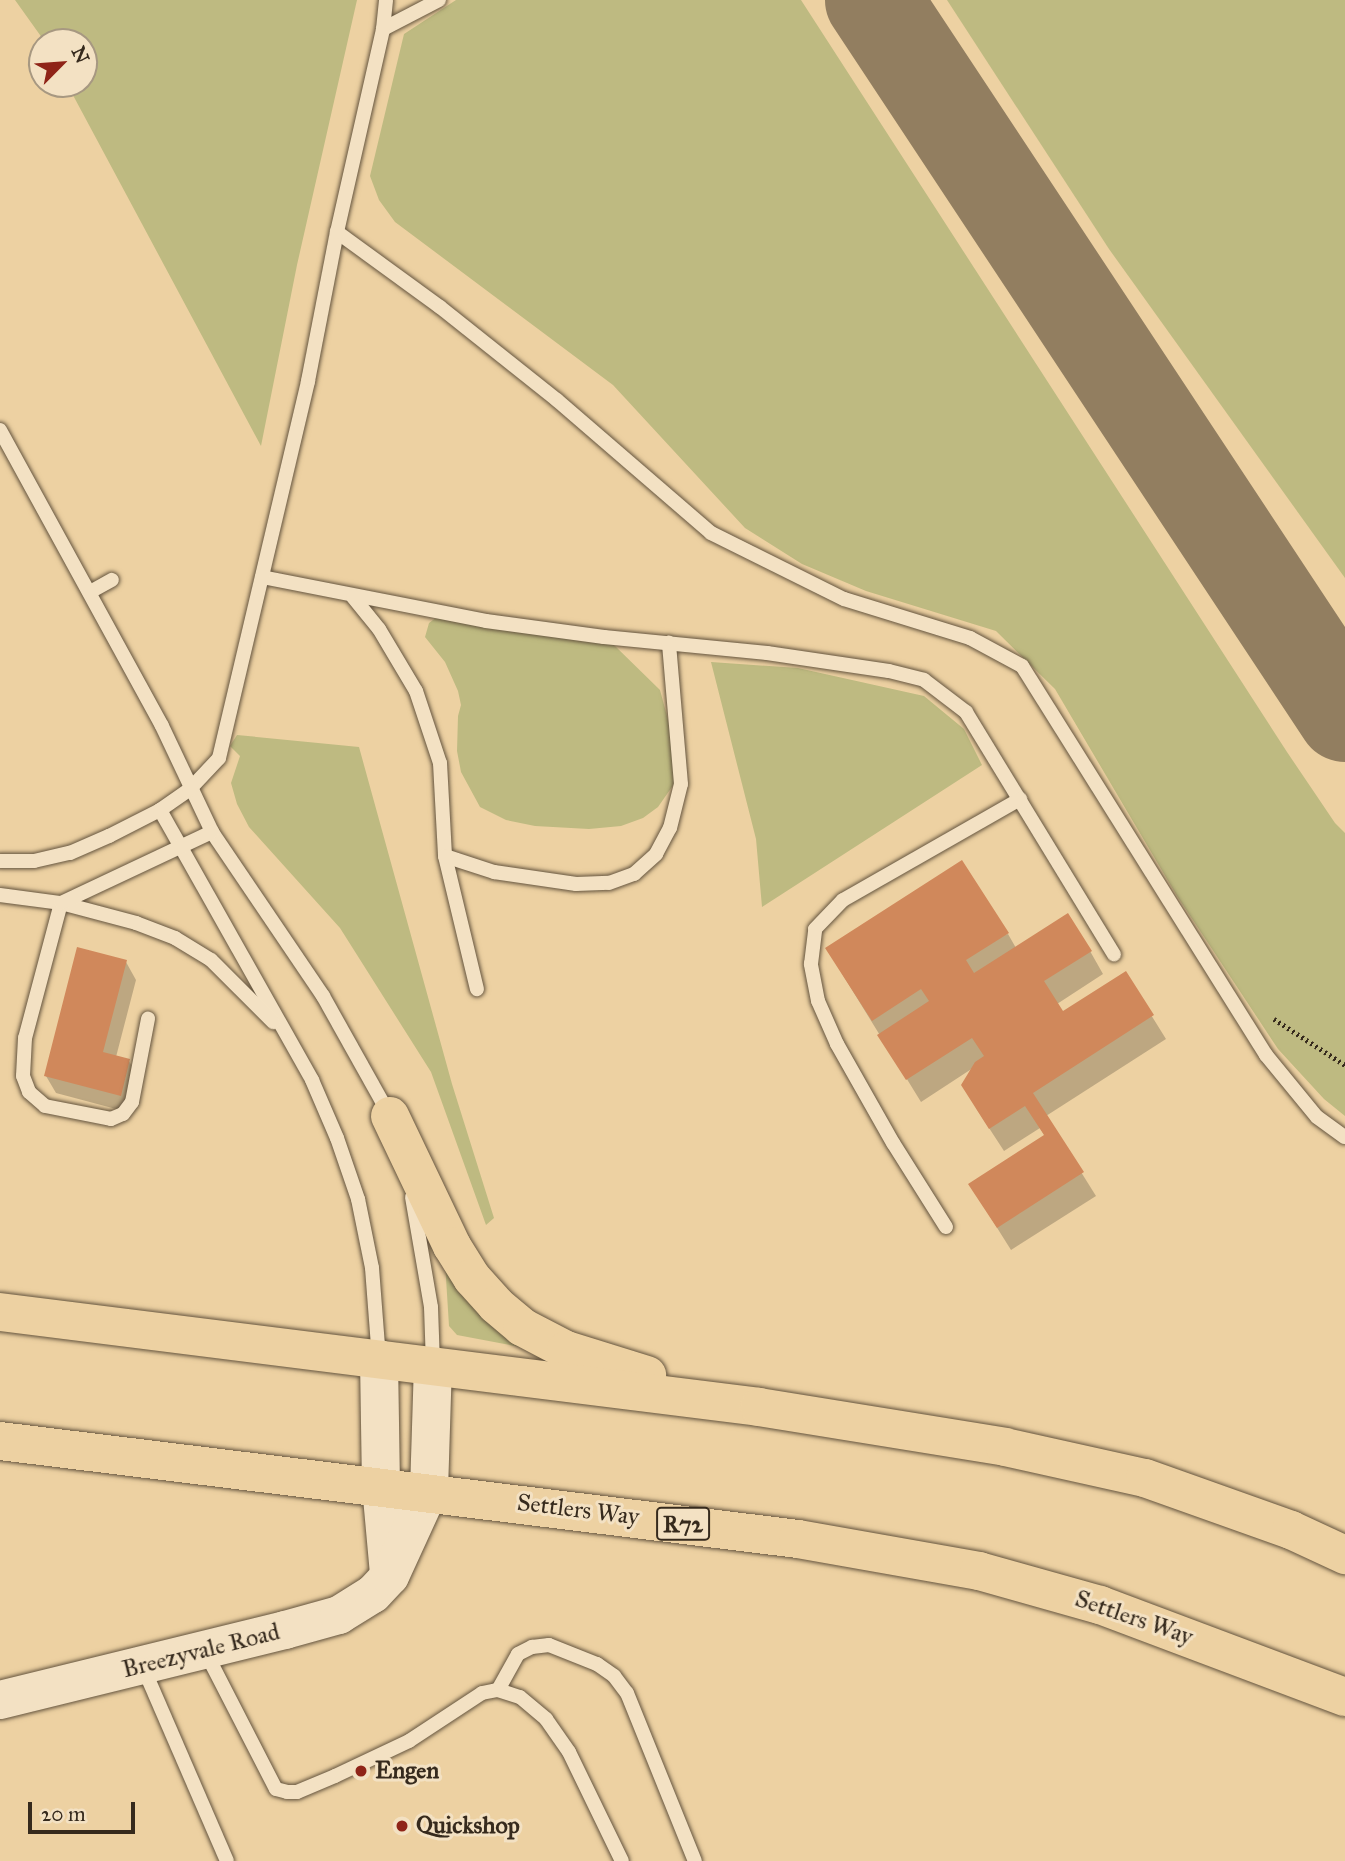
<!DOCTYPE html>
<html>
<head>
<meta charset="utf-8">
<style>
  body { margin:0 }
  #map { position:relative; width:1345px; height:1861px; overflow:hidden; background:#edd1a2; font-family:"IM FELL Great Primer",serif }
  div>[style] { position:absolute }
  .green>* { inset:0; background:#beba81 }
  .shadow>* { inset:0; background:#0003 }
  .taxiway>* { height:96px; margin:-48px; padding:0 48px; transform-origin:48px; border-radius:48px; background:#927e60 }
  .building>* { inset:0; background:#d0885b }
  .path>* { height:4.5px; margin-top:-2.25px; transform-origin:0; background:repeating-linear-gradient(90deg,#362a1d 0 2px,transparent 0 5.5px) }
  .roads { filter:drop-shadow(0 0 2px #64543e) drop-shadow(0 0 2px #64543e) }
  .lane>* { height:14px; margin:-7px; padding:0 7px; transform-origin:7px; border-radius:7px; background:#f3e1c3 }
  .secondary>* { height:38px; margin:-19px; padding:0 19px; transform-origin:19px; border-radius:19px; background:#f3e1c3 }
  .primary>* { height:38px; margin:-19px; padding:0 19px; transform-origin:19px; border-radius:19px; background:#edd1a2 }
  .dots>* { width:19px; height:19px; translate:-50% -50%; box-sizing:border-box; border:4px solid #f3e1c3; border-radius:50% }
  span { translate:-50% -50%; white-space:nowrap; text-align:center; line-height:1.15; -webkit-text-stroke:6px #f3e1c3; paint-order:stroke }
  .shield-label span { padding:2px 5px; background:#f3e1c3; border:2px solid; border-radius:5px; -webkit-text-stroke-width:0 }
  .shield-label { font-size:23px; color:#362a1d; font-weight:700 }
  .street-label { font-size:24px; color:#362a1d }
  .poi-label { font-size:24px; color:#362a1d; font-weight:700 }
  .left { translate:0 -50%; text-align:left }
  .north { position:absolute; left:28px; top:28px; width:70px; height:70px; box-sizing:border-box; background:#f3e1c3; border:2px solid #a79881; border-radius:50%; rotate:65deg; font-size:19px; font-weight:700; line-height:28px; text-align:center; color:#362a1d }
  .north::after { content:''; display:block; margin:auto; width:24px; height:32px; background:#8f2418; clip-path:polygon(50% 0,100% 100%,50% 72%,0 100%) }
  .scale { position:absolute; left:28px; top:1802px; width:107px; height:32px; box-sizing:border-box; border:4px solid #362a1d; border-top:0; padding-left:9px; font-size:21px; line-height:24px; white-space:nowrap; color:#362a1d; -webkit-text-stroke:5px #f3e1c3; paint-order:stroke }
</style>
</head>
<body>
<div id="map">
  <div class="green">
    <div style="clip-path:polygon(15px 0,357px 0,297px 265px,261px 446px,67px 84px,84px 84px,84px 42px,45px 42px)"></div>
    <div style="clip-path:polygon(456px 0,801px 0,1287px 752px,1335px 823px,1345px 833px,1345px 1116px,1324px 1099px,1278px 1049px,1177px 896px,1055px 689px,996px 631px,866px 591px,802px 564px,745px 528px,613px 385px,395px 222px,379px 200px,370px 176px,404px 34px)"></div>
    <div style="clip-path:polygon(947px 0,1345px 0,1345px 578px,1109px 249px)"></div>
    <div style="clip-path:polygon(437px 617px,614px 645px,660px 690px,671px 731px,675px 759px,674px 784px,658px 807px,643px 818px,621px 826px,589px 829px,535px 826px,506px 820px,480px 807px,461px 772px,457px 751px,458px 716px,461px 705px,458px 691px,445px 662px,425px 637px,429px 623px)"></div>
    <div style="clip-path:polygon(711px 662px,798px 668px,924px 696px,964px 729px,982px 765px,762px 907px,756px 839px)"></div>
    <div style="clip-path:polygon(237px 735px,359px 747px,452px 1084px,494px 1218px,486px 1225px,431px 1072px,340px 928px,249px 827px,237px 804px,231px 783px,240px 756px,230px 746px)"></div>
    <div style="clip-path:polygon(445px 1262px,536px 1350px,457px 1335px,449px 1326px)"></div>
  </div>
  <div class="shadow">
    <div style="clip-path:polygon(1008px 934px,1016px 948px,1090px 951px,1103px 974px,1057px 1004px,1063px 1013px,1125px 973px,1166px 1039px,1046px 1116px,1096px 1196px,1011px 1250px,984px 1207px,1045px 1136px,1040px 1128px,1004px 1151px,976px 1108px,973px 1068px,921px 1102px,841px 972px)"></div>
    <div style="clip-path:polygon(126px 962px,136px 980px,116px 1057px,129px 1061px,139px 1078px,131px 1113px,56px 1093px,46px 1076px)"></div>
  </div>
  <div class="taxiway">
    <div style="left:873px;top:0;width:856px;rotate:56.53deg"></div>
  </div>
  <div class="building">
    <div style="clip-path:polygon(962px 860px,1009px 933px,966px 960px,974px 973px,1068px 913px,1092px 951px,1044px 981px,1063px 1011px,1126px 971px,1154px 1015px,1033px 1093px,1084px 1172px,997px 1228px,968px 1184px,1044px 1135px,1025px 1106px,989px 1129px,961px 1085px,975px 1062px,984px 1056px,972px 1038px,906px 1080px,877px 1035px,929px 1001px,921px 989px,872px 1021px,825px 948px)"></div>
    <div style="clip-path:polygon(77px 947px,127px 960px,103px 1052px,130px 1059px,121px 1096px,44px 1076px)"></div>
  </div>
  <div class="path">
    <div style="left:1274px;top:1019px;width:85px;rotate:32.9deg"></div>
  </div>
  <div class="roads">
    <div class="lane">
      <div style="left:383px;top:29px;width:63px;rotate:-27.4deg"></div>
      <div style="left:337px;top:232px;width:127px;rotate:36.1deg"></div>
      <div style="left:440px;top:307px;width:149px;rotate:38.5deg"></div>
      <div style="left:557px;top:400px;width:203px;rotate:40.8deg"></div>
      <div style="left:711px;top:533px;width:148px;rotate:26.4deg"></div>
      <div style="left:844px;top:599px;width:132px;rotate:17.2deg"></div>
      <div style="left:970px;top:638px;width:59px;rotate:28.3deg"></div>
      <div style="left:1022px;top:666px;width:459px;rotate:57.9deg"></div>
      <div style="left:1266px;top:1055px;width:80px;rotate:50.6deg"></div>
      <div style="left:1317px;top:1117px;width:34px;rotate:36deg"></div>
      <div style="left:0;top:430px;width:337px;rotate:61.3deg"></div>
      <div style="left:162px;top:726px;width:117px;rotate:64.7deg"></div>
      <div style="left:212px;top:832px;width:198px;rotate:55.9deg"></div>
      <div style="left:323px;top:996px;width:135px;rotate:60.8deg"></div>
      <div style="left:262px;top:577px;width:228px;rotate:11.1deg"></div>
      <div style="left:486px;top:621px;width:119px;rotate:7.7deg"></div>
      <div style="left:604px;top:637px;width:164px;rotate:5.6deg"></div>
      <div style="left:767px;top:653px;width:123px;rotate:8.4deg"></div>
      <div style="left:889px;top:671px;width:36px;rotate:14deg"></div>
      <div style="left:924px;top:680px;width:53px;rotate:37.3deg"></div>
      <div style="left:966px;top:712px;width:284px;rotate:58.6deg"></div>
      <div style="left:90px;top:592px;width:25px;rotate:-29deg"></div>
      <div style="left:353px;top:597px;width:41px;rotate:50.9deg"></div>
      <div style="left:379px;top:629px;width:72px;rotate:59.2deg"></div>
      <div style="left:416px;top:691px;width:76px;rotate:71.6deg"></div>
      <div style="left:440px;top:763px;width:93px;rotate:86.9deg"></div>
      <div style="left:445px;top:856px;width:137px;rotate:76.5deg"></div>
      <div style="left:160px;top:810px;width:310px;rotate:60.6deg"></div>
      <div style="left:312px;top:1080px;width:63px;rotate:66.7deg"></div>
      <div style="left:337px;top:1138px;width:65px;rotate:71deg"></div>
      <div style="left:358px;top:1199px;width:70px;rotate:78.5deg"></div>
      <div style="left:372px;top:1268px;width:90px;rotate:85.6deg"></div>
      <div style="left:445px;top:856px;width:52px;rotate:18.1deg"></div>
      <div style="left:494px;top:872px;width:83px;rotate:8.3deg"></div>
      <div style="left:576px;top:884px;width:33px;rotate:-2deg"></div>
      <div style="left:609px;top:883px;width:27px;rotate:-20deg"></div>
      <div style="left:634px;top:874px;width:30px;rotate:-42deg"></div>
      <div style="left:656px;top:854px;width:30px;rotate:-62deg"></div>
      <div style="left:670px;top:828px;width:45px;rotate:-76deg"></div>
      <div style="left:681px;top:784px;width:142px;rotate:-94.9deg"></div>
      <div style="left:0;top:861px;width:34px"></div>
      <div style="left:34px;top:861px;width:37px;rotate:-13deg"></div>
      <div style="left:70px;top:853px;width:43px;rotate:-23.6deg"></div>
      <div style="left:109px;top:836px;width:57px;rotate:-27deg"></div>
      <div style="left:160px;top:810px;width:35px;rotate:-35deg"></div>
      <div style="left:189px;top:790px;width:44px;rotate:-46.8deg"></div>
      <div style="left:219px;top:758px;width:387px;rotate:-76.7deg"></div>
      <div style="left:308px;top:381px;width:152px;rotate:-79deg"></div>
      <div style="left:337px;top:232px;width:208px;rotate:-77.2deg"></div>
      <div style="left:383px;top:29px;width:29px;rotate:-84deg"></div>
      <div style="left:0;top:895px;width:62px;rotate:7.5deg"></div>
      <div style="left:61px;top:903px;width:78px;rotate:14.9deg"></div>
      <div style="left:136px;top:923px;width:42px;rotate:21deg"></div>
      <div style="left:175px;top:938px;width:42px;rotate:31.4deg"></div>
      <div style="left:211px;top:960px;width:88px;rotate:45deg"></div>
      <div style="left:61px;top:903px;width:140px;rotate:104.9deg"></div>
      <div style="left:25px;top:1038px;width:38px;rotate:93deg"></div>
      <div style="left:23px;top:1076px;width:17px;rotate:69deg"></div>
      <div style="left:29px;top:1092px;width:21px;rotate:41deg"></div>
      <div style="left:45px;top:1106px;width:67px;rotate:11.1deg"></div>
      <div style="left:111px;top:1119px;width:13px;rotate:-23deg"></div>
      <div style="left:123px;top:1114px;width:15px;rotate:-53deg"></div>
      <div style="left:132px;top:1102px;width:85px;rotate:-79.1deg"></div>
      <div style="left:61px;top:903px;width:167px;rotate:-25.2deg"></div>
      <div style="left:412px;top:1197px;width:112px;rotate:80.2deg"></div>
      <div style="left:431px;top:1307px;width:57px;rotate:88deg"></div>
      <div style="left:946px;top:1227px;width:99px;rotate:-122.2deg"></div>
      <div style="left:893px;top:1143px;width:114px;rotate:-119.5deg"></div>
      <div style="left:837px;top:1044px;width:47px;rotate:-113.8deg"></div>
      <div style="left:818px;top:1001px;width:38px;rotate:-101deg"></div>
      <div style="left:811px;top:964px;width:35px;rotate:-83deg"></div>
      <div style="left:815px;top:929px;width:40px;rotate:-46deg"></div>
      <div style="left:843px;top:900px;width:204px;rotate:-29.7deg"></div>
      <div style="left:205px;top:1651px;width:155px;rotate:62.8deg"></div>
      <div style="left:276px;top:1789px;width:11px;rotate:15deg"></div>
      <div style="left:287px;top:1792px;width:10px"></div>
      <div style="left:297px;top:1792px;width:41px;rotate:-22.8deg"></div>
      <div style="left:335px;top:1776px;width:82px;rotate:-25.3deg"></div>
      <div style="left:409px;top:1741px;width:87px;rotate:-33.3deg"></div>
      <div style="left:482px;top:1693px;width:16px;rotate:-11deg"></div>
      <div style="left:498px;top:1690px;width:23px;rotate:18deg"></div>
      <div style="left:520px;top:1697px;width:34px;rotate:40deg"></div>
      <div style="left:546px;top:1719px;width:40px;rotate:55.1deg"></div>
      <div style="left:569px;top:1752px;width:121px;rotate:64.1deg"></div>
      <div style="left:143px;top:1667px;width:211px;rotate:66.6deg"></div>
      <div style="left:498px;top:1690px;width:41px;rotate:-60.9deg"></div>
      <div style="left:518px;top:1654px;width:16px;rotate:-27deg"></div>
      <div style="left:532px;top:1647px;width:17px;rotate:-7deg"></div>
      <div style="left:549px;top:1645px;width:52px;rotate:21.6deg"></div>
      <div style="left:597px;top:1664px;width:21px;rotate:35deg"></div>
      <div style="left:614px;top:1676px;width:21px;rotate:53deg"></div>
      <div style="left:627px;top:1693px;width:181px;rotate:68deg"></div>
    </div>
    <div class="secondary">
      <div style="left:379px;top:1359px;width:127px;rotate:89.1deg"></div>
      <div style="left:381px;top:1486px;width:88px;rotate:84.8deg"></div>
      <div style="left:0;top:1700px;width:293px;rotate:-13.8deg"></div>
      <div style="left:285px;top:1630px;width:56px;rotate:-15.5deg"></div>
      <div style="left:339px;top:1615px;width:40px;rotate:-32deg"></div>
      <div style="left:373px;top:1594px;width:25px;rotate:-47deg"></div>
      <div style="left:390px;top:1576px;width:94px;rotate:-65.4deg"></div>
      <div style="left:429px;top:1491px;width:125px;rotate:-88.2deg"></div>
    </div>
    <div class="primary">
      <div style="left:390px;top:1116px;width:144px;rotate:64.5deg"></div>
      <div style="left:452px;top:1246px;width:38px;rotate:58deg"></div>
      <div style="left:472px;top:1278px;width:36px;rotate:48deg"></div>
      <div style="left:496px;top:1305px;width:34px;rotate:40deg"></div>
      <div style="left:522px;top:1327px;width:50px;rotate:27.6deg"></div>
      <div style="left:566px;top:1350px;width:85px;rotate:17.2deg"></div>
      <div style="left:0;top:1312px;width:765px;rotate:7.13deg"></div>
      <div style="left:759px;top:1407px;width:249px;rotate:9.2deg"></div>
      <div style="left:1005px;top:1447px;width:143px;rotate:12.5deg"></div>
      <div style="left:1145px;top:1478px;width:155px;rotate:19.6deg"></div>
      <div style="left:1291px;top:1530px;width:60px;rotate:24.8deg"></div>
      <div style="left:0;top:1441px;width:804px;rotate:7deg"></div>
      <div style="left:798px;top:1539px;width:184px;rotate:10deg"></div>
      <div style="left:979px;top:1571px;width:126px;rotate:15.7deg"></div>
      <div style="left:1100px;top:1605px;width:262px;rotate:20.6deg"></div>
    </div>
  </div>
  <div class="dots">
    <div style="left:361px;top:1771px;background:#8f2418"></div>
    <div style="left:402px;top:1826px;background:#8f2418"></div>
  </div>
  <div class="shield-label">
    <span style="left:683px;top:1524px">R72</span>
  </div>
  <div class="street-label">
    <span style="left:578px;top:1510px;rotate:7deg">Settlers Way</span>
    <span style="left:1134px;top:1618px;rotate:19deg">Settlers Way</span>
    <span style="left:201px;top:1651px;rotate:-14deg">Breezyvale Road</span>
  </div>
  <div class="poi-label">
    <span class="left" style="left:375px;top:1771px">Engen</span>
    <span class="left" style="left:416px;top:1826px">Quickshop</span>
  </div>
  <div class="north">N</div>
  <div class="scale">20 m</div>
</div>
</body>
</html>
